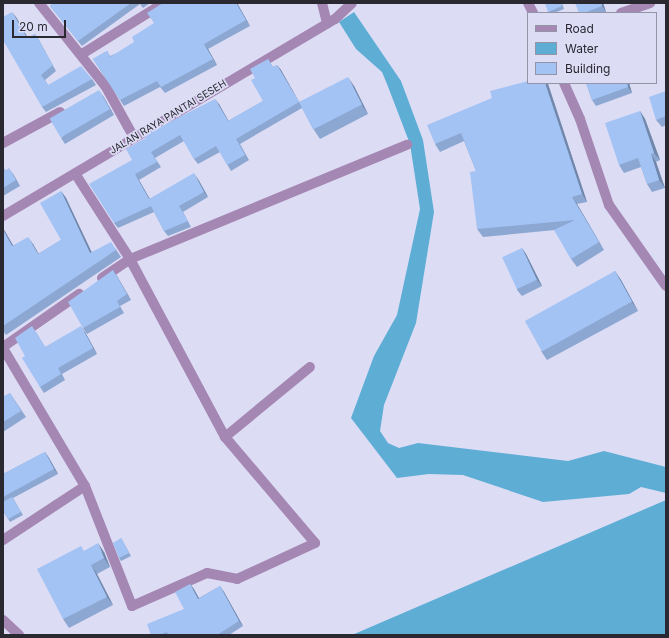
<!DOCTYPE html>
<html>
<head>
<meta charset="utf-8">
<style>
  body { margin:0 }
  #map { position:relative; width:669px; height:638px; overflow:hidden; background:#dddcf5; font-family:Inter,sans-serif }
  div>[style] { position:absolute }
  .water>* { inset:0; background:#5dadd5 }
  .minor>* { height:10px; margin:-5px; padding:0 5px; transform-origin:5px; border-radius:5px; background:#a587b3 }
  .wall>* { inset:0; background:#8ca8d2 }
  .shaded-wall>* { inset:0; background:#7288ab }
  .building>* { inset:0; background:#a3c3f4; transform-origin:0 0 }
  span { translate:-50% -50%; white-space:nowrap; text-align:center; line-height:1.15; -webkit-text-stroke:3.5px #dddcf5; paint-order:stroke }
  .street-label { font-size:10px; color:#2a2932 }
  .frame { position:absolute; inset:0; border:4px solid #2a2932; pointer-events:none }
  .legend { position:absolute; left:527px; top:12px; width:130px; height:72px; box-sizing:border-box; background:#dddcf5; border:1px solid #9594a7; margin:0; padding:5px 7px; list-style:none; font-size:12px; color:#2a2932 }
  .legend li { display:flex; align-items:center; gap:8px; height:20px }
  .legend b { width:20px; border:1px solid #9594a7 }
  .scale { position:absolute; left:12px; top:20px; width:54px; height:18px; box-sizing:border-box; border:2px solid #2a2932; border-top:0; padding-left:5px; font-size:12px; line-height:14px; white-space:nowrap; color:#2a2932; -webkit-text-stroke:3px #dddcf5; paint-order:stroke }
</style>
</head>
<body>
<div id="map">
  <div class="water">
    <div style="clip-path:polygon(354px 12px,401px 81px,423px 140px,434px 212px,416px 323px,384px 405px,380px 431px,388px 443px,399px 448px,418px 443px,568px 461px,604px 451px,666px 467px,666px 493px,641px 487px,629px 494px,543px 502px,463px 475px,429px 474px,397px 478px,351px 418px,374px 356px,397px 315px,420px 209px,410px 144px,387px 84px,382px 72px,356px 49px,339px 22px)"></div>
    <div style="clip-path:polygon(666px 500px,666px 635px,352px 635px)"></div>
  </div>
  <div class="minor">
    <div style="left:39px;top:3px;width:107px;rotate:51.4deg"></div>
    <div style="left:106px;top:87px;width:56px;rotate:61.1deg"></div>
    <div style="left:322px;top:3px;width:21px;rotate:76deg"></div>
    <div style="left:528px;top:3px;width:11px;rotate:63deg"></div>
    <div style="left:621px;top:13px;width:31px;rotate:-19deg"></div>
    <div style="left:82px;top:54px;width:97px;rotate:-31.9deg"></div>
    <div style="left:564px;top:83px;width:39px;rotate:66deg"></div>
    <div style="left:580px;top:119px;width:91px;rotate:71.4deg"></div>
    <div style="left:609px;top:205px;width:99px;rotate:54.9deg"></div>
    <div style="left:3px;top:143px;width:65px;rotate:-28.5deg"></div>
    <div style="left:3px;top:216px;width:386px;rotate:-30.7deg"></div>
    <div style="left:335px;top:19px;width:23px;rotate:-43deg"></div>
    <div style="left:102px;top:278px;width:34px;rotate:-34deg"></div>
    <div style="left:130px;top:259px;width:300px;rotate:-22.4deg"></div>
    <div style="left:3px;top:347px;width:93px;rotate:-34.9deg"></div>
    <div style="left:3px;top:348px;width:161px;rotate:59.3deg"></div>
    <div style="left:85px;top:486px;width:129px;rotate:68.6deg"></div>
    <div style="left:132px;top:606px;width:82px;rotate:-23.7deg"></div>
    <div style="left:207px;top:573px;width:31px;rotate:11deg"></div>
    <div style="left:237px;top:579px;width:86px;rotate:-24.8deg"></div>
    <div style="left:315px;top:543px;width:139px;rotate:-130.3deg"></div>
    <div style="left:225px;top:437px;width:202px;rotate:-118.1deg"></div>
    <div style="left:130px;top:259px;width:100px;rotate:-122.7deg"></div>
    <div style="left:225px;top:437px;width:110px;rotate:-39.5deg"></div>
    <div style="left:3px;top:540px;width:98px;rotate:-33.4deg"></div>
    <div style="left:3px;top:620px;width:22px;rotate:43deg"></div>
  </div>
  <div class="wall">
    <div style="clip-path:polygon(53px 3px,150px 3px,143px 8px,140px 4px,82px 46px,50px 6px)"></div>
    <div style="clip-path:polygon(237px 3px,250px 26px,208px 49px,217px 65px,165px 93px,160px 87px,124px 106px,93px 59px,107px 51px,110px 56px)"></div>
    <div style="clip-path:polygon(545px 3px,562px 3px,564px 9px,554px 13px,549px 13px)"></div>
    <div style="clip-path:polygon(603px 3px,606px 12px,603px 13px,579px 13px)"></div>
    <div style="clip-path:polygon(16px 17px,28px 38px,35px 34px,39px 40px,56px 71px,45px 80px,48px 85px,92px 79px,96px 85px,46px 112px,42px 107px)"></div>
    <div style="clip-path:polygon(268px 59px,273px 67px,277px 65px,281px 70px,299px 102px,354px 86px,368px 114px,320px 139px,314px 130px,302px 108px,240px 144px,249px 160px,231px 171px,220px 152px,198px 164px,194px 159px,184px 141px,155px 158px,161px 167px,139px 180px,150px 199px,198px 179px,208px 197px,183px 212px,191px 227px,168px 236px,164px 231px,154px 212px,118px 228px,114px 223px,132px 160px,219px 104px,228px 121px,263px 101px,255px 78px)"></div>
    <div style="clip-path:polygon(586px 83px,629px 83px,632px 93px,596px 106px,592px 100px)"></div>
    <div style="clip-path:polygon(548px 84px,587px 202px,577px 204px,604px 250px,577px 267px,571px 259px,555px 230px,483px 237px,477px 229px,476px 171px,464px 141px,440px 152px,435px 144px,492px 98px)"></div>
    <div style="clip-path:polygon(666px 91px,666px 125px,662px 127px,656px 120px)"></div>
    <div style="clip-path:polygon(103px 96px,114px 115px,65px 144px,61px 138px)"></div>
    <div style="clip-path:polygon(640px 111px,645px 119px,660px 160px,656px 162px,665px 188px,652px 192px,647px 184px,641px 167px,624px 173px,619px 165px)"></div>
    <div style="clip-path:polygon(3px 166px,5px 170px,13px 174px,20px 186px,3px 196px)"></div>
    <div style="clip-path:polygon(61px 191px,66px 198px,91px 252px,115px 248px,121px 257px,6px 335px,3px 331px,3px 229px,13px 245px,33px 244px,38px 254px,61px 240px)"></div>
    <div style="clip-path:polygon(522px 248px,526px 254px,542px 286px,522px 296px,517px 290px)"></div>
    <div style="clip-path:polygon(113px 270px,131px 300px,120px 306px,124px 313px,87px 334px,83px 328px)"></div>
    <div style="clip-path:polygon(615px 271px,621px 280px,638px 311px,547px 360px,541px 351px)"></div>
    <div style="clip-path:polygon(36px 332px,45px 347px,85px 332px,97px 354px,62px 374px,65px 380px,44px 393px,40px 387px,25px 356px)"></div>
    <div style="clip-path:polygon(10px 393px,26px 417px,3px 432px,3px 397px)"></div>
    <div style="clip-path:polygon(45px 452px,49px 458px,58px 474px,13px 498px,23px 515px,10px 522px,3px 511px,3px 474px)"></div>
    <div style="clip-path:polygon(121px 538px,131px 556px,121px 561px,119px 558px)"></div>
    <div style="clip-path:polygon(84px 551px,104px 552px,110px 567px,97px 574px,113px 605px,69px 628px,63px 619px)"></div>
    <div style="clip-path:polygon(190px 584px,199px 598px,220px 586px,224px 592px,243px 626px,229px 635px,151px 635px,184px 609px)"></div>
  </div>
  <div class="shaded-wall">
    <div style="clip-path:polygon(236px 3px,237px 3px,250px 26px,246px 20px)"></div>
    <div style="clip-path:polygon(601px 3px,603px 3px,606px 12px,602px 6px)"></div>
    <div style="clip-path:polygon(12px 12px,16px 17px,31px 44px,27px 38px)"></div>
    <div style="clip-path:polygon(204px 44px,208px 49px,217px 65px,213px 59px)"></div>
    <div style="clip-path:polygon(277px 65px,281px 70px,302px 107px,299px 102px)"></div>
    <div style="clip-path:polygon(348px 77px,354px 86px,368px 114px,362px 105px)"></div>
    <div style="clip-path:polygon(545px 83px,548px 83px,548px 84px,587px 202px,582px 194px)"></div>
    <div style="clip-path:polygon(627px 83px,629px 83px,632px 93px,628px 87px)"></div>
    <div style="clip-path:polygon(99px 90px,103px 96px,114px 115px,110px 109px)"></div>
    <div style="clip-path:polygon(215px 99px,219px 104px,232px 127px,228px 121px)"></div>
    <div style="clip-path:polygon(640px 111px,645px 119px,660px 160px,654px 153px)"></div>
    <div style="clip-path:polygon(651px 154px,656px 162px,665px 188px,659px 180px)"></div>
    <div style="clip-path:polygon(9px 168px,13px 174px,20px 186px,16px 180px)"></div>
    <div style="clip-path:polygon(194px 173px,198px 179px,208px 197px,204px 192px)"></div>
    <div style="clip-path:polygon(135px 174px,139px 180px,153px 205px,149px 199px)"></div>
    <div style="clip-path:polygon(61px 191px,66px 198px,95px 259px,90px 253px)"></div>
    <div style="clip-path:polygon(572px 197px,577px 204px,604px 250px,599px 242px)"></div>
    <div style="clip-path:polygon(3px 229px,5px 231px,17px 253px,12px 246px)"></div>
    <div style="clip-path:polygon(28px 237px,33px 244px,43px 261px,38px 254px)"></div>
    <div style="clip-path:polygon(522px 248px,526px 254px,542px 286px,537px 280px)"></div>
    <div style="clip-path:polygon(113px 270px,117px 276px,131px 300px,127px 294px)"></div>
    <div style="clip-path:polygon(615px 271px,621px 280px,638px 311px,632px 302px)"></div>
    <div style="clip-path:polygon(81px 326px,85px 332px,97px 354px,93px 348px)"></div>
    <div style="clip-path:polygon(45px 452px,49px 458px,58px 474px,54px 469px)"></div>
    <div style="clip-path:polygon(98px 543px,104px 552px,110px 567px,104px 558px)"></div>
    <div style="clip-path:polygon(91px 565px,97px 574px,113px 605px,107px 597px)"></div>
    <div style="clip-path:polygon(190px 584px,194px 589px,202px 604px,198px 599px)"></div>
    <div style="clip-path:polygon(220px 586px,224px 592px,243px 626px,239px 621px)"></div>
  </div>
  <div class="building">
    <div style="clip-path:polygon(53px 3px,131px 3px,78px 41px,50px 6px)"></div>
    <div style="clip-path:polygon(163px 3px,236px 3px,246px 20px,204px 44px,213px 59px,161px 87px,157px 81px,120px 100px,93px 59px,107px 51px,110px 57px,134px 42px,132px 37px,154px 23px,147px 13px)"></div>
    <div style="clip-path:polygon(545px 3px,561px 3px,562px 6px,548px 12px)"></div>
    <div style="clip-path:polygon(575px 3px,601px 3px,602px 6px,584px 13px,579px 13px)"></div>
    <div style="clip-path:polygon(12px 12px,27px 38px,35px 34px,53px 65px,41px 75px,48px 85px,81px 66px,92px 79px,42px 107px,3px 40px,3px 17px)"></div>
    <div style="clip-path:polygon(268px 59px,273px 67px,277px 65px,299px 102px,236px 139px,245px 155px,227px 165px,216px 146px,194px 159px,180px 135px,151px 152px,157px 162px,135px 174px,149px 199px,194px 173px,204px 192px,179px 206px,188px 221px,164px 231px,151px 206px,114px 223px,89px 184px,132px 160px,126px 149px,146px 138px,144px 135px,215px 99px,228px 121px,263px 101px,251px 80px,255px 78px,250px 69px)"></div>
    <div style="left:348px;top:77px;width:31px;height:55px;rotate:63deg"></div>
    <div style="clip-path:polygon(528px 81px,528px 83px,545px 83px,582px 194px,572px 197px,599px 242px,571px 259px,554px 230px,575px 220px,477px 229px,470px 172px,476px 171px,461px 133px,435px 144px,427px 125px,492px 98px,490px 91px)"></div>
    <div style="clip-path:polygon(586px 83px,627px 83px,628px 87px,592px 100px)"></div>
    <div style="left:99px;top:90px;width:22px;height:57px;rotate:60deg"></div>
    <div style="clip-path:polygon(666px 91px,666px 116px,656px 120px,649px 97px)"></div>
    <div style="clip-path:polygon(640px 111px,654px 153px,651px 154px,659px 180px,647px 184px,638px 158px,619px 165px,605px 123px)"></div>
    <div style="clip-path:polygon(3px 167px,5px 171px,9px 168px,16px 180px,3px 188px)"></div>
    <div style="clip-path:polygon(61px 191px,90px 253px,111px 242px,116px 250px,3px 326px,3px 230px,12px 246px,28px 237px,38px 254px,61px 240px,40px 203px)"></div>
    <div style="left:522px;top:248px;width:35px;height:22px;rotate:65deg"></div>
    <div style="clip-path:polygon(113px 270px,127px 294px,117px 301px,120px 307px,83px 328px,68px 302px)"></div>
    <div style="left:615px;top:271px;width:35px;height:103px;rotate:61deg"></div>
    <div style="clip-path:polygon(32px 326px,45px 347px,81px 326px,93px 348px,58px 368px,61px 374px,40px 387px,22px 358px,25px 356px,15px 338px)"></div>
    <div style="clip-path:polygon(10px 393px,21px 411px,3px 422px,3px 397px)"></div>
    <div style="clip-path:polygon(45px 452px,54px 469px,3px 497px,3px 474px)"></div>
    <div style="clip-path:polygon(12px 497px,21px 512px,8px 519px,3px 511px,3px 502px)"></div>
    <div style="clip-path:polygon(121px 538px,129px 553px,119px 558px,113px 543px)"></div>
    <div style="clip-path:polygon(98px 543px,104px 558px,91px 565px,107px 597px,63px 619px,37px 569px,81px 546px,84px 551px)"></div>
    <div style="clip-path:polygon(190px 584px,198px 599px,220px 586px,239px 621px,217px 635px,168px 635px,167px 632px,159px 635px,151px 635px,147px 624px,184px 609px,175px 592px)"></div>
  </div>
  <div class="street-label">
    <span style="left:168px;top:117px;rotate:-31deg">JALAN RAYA PANTAI SESEH</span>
  </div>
  <div class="frame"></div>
  <ul class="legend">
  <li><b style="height:5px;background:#a587b3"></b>Road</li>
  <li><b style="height:11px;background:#5dadd5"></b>Water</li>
  <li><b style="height:11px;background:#a3c3f4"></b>Building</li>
  </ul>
  <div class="scale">20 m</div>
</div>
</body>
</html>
